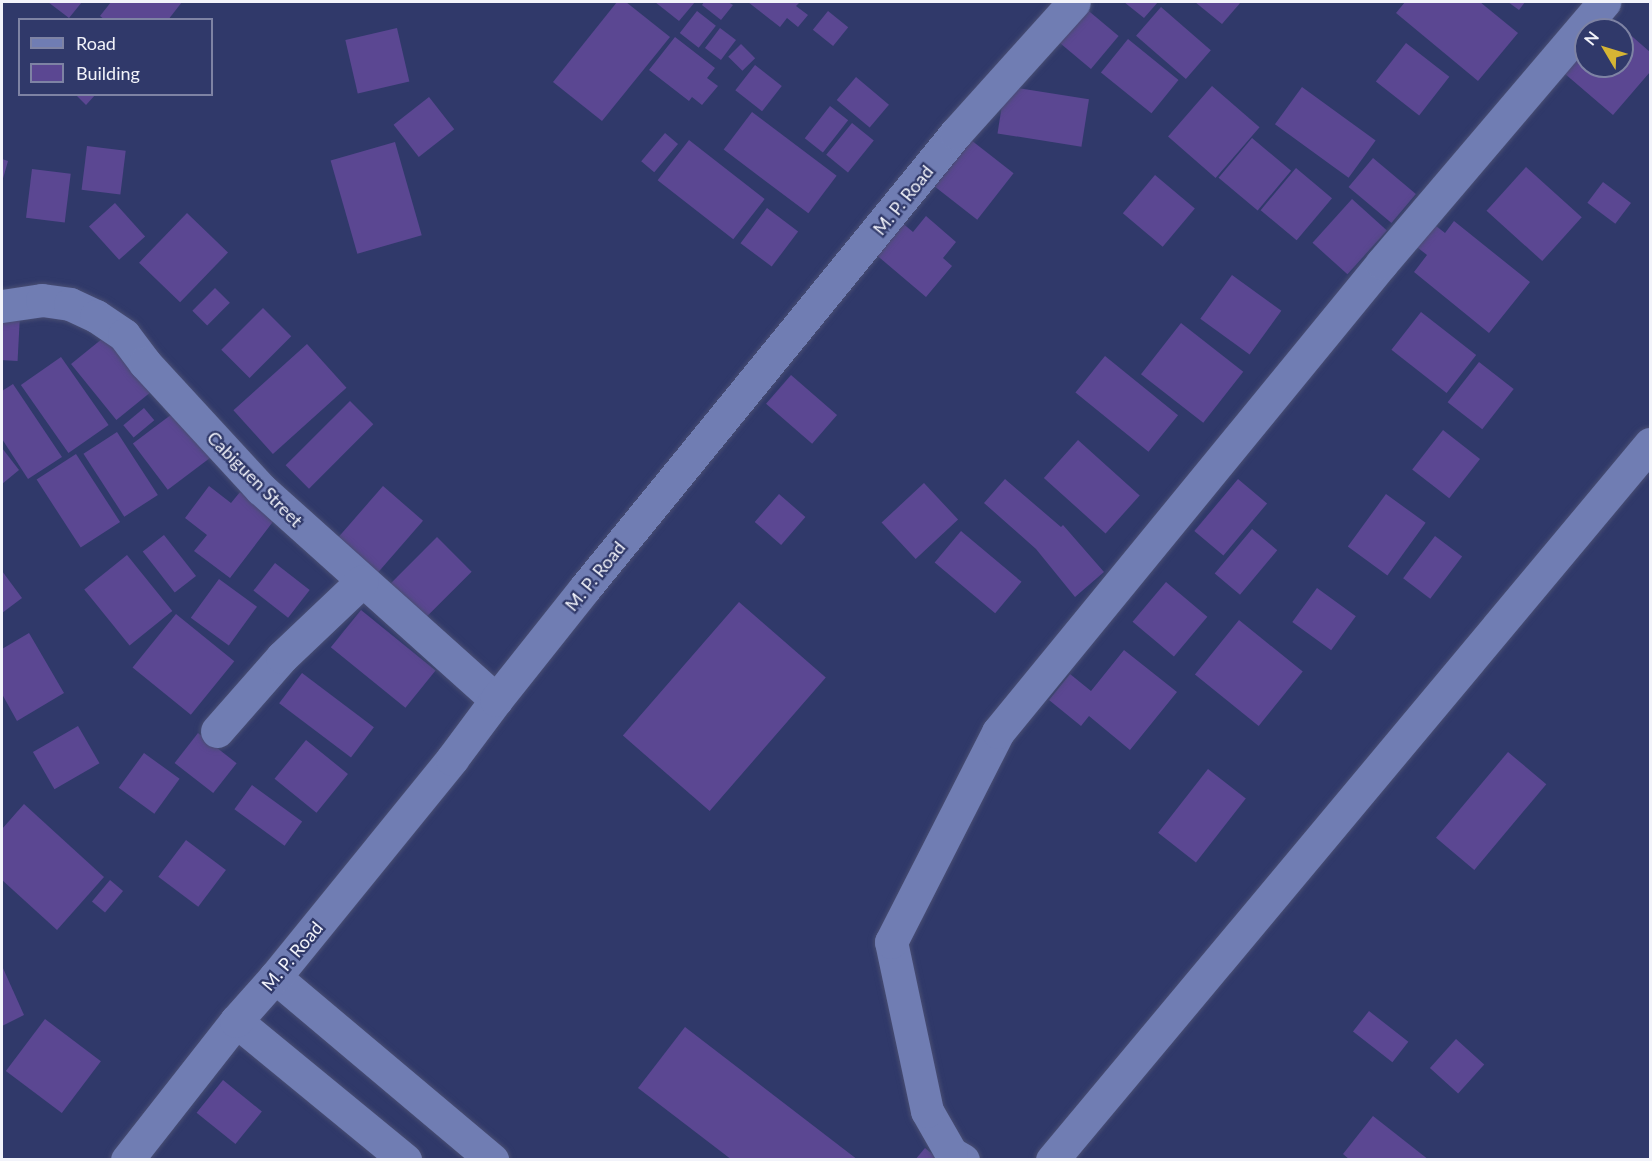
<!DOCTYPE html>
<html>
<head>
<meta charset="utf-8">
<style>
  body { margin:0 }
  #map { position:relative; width:1652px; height:1161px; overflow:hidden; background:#30396a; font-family:Lato,sans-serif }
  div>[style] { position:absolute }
  .building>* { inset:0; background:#5b4792; transform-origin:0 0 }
  .roads { filter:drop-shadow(0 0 2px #494e73) drop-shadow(0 0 2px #494e73) }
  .minor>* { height:33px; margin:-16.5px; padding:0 16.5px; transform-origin:16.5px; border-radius:16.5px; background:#707db3 }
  span { translate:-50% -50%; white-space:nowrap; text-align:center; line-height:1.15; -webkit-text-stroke:4.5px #30396a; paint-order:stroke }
  .street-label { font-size:18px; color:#f2f3fa }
  .frame { position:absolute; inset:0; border:3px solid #f2f3fa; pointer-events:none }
  .legend { position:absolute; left:18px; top:18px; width:195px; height:78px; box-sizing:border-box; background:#30396a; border:2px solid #7e83a4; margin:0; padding:8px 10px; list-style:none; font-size:18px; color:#f2f3fa }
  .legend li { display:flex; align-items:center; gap:12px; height:30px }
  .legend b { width:30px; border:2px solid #7e83a4 }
  .north { position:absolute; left:1574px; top:18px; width:60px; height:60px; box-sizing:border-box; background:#30396a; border:2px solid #7e83a4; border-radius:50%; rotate:308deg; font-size:16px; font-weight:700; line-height:24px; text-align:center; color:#f2f3fa }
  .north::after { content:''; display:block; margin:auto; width:21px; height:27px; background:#d6b534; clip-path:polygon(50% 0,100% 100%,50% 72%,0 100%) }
</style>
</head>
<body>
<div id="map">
  <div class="building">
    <div style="clip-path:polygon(48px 2px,82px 2px,69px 18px)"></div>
    <div style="clip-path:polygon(111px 2px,182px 2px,168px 20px,105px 20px,100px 16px)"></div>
    <div style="clip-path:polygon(617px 2px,626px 2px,670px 37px,602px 121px,553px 82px)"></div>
    <div style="clip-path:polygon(655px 2px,695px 2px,679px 21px)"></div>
    <div style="clip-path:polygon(704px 2px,728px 2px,733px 5px,721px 20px,702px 5px)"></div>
    <div style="clip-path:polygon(748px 2px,800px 2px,796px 6px,808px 15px,798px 27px,787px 18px,780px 27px)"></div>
    <div style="left:1078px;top:2px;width:53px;height:43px;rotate:40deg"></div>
    <div style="clip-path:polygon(1124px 2px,1158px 2px,1144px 18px)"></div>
    <div style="clip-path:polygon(1195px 2px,1241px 2px,1222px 24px)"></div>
    <div style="clip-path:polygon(1405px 2px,1480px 2px,1518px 33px,1478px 81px,1396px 13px)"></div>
    <div style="clip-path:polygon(1508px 2px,1525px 2px,1519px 10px)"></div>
    <div style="left:1161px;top:7px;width:66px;height:38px;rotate:41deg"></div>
    <div style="left:697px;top:11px;width:24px;height:28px;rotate:38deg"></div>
    <div style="left:828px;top:11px;width:26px;height:24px;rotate:39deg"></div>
    <div style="clip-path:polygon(1611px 18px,1650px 52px,1650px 72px,1613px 115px,1564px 73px,1586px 47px,1586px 66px,1622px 66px,1622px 30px,1600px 30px)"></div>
    <div style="left:397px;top:28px;width:55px;height:53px;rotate:77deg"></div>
    <div style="left:720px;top:28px;width:20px;height:25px;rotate:37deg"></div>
    <div style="clip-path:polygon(675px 37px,715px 68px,707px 78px,718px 86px,702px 105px,692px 97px,689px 101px,649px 70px)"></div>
    <div style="left:1128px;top:39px;width:65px;height:43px;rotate:39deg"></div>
    <div style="left:1406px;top:43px;width:55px;height:49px;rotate:38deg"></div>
    <div style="left:741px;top:44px;width:20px;height:18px;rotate:45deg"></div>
    <div style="left:755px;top:65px;width:34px;height:32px;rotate:38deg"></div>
    <div style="left:856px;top:77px;width:43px;height:30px;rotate:40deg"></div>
    <div style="left:1005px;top:86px;width:85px;height:48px;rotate:9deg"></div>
    <div style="left:1212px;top:86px;width:63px;height:67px;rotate:41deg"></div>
    <div style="left:1302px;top:87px;width:91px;height:46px;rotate:36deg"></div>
    <div style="clip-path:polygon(75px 94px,96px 94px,86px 105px)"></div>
    <div style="left:429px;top:97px;width:41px;height:45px;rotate:52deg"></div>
    <div style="left:830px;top:106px;width:23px;height:41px;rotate:38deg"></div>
    <div style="left:752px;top:112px;width:106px;height:47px;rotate:37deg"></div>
    <div style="left:852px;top:123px;width:28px;height:41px;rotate:39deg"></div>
    <div style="left:665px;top:133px;width:17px;height:37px;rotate:40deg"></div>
    <div style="left:1252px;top:138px;width:51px;height:52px;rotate:40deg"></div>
    <div style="left:689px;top:140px;width:96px;height:51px;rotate:38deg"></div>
    <div style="left:971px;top:140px;width:54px;height:59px;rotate:38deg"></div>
    <div style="left:395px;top:142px;width:97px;height:67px;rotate:74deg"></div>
    <div style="left:87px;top:146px;width:39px;height:44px;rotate:7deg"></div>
    <div style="left:1373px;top:158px;width:56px;height:38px;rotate:40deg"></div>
    <div style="clip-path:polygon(2px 159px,8px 161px,2px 182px)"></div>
    <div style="left:1526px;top:167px;width:75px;height:59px;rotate:42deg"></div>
    <div style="left:1296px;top:168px;width:47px;height:55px;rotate:40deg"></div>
    <div style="left:32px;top:169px;width:39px;height:49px;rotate:7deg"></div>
    <div style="left:1155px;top:175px;width:52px;height:50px;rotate:40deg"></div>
    <div style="left:1603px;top:182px;width:35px;height:26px;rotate:37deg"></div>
    <div style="left:1352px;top:199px;width:47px;height:59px;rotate:42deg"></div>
    <div style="left:115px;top:203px;width:45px;height:35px;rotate:48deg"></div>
    <div style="left:767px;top:208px;width:39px;height:44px;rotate:37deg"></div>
    <div style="left:187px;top:213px;width:57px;height:69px;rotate:44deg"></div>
    <div style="clip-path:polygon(894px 216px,913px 232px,926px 216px,956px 242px,943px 258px,952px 266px,926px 297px,867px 247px)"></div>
    <div style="clip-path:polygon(1454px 221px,1530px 282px,1489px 333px,1414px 272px,1427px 255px,1413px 244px,1431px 222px,1445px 233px)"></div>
    <div style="left:1232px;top:275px;width:61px;height:54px;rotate:36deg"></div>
    <div style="left:215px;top:288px;width:21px;height:32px;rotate:45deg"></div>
    <div style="left:263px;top:308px;width:40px;height:59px;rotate:45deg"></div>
    <div style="left:1421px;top:312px;width:70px;height:48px;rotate:38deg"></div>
    <div style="left:2px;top:314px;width:18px;height:46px;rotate:3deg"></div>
    <div style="left:1181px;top:323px;width:79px;height:65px;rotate:38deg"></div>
    <div style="left:113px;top:330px;width:72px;height:54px;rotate:51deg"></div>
    <div style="left:307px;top:344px;width:59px;height:99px;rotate:48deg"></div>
    <div style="left:1105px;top:356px;width:94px;height:47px;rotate:39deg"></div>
    <div style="left:61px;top:357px;width:83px;height:49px;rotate:55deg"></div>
    <div style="left:1479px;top:362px;width:44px;height:51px;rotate:38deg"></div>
    <div style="left:791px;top:375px;width:61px;height:38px;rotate:41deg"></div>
    <div style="clip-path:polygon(13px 384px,62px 457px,28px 479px,2px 439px,2px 391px)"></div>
    <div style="left:350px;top:401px;width:33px;height:91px;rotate:45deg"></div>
    <div style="left:144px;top:408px;width:16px;height:27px;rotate:50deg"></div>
    <div style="left:180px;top:408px;width:58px;height:59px;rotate:53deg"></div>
    <div style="left:1443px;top:430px;width:47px;height:50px;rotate:38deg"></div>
    <div style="left:117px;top:432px;width:75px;height:40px;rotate:57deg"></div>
    <div style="left:1078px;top:440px;width:83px;height:51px;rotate:42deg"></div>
    <div style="clip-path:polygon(2px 448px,19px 470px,2px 484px)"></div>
    <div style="left:76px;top:454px;width:81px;height:47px;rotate:57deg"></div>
    <div style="clip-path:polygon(1005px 479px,1061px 527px,1063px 525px,1104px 572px,1075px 597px,1036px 549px,984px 503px)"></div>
    <div style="left:1238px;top:479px;width:38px;height:68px;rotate:40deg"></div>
    <div style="left:924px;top:483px;width:50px;height:58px;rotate:47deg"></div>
    <div style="clip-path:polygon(209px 486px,231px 503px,240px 492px,275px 519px,230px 578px,194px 551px,207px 535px,185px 518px)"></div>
    <div style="left:383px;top:486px;width:53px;height:70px;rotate:41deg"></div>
    <div style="left:779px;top:494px;width:35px;height:37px;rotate:41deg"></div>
    <div style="left:1386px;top:494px;width:49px;height:65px;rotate:36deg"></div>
    <div style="left:1252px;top:529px;width:33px;height:58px;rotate:40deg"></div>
    <div style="left:961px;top:531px;width:79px;height:41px;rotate:40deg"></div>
    <div style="left:164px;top:535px;width:52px;height:27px;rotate:52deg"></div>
    <div style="left:1435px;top:536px;width:34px;height:53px;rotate:37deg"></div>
    <div style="left:437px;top:537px;width:49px;height:67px;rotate:45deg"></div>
    <div style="left:127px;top:555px;width:72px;height:55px;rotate:51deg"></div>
    <div style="left:275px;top:563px;width:44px;height:35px;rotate:38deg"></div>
    <div style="clip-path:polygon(2px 571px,22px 598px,2px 613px)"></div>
    <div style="left:219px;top:579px;width:47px;height:48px;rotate:36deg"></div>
    <div style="left:1166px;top:582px;width:54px;height:52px;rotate:40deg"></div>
    <div style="left:1317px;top:588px;width:48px;height:42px;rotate:36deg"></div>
    <div style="left:739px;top:602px;width:115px;height:177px;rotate:41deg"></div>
    <div style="left:361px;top:610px;width:96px;height:48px;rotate:39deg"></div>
    <div style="left:176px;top:614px;width:75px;height:69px;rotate:39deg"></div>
    <div style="left:1239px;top:620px;width:82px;height:70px;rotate:39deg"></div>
    <div style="clip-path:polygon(29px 633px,64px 693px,17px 721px,2px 694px,2px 649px)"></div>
    <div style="clip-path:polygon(1124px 650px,1177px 692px,1130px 750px,1089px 716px,1081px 726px,1049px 700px,1070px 674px,1091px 691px)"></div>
    <div style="left:302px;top:673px;width:90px;height:38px;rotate:37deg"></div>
    <div style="left:78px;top:726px;width:43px;height:52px;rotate:60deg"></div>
    <div style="left:198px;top:733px;width:49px;height:38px;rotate:38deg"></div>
    <div style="left:306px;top:740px;width:54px;height:50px;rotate:39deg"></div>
    <div style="left:1508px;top:752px;width:50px;height:112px;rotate:40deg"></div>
    <div style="left:144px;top:753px;width:44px;height:43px;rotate:36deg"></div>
    <div style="left:1208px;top:769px;width:48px;height:81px;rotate:38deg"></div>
    <div style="left:252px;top:785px;width:62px;height:30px;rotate:36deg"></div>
    <div style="clip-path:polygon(24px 804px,104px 877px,57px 930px,2px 880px,2px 829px)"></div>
    <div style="left:186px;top:840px;width:50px;height:46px;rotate:37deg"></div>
    <div style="left:110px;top:880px;width:17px;height:28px;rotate:40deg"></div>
    <div style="clip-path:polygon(2px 966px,24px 1015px,2px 1026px)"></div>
    <div style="left:1369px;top:1011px;width:50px;height:26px;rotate:38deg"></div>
    <div style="left:45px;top:1019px;width:70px;height:65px;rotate:37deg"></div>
    <div style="clip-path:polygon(685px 1027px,858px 1160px,732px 1160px,638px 1088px)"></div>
    <div style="left:1456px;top:1039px;width:38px;height:39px;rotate:42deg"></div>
    <div style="left:223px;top:1080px;width:50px;height:42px;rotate:39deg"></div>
    <div style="clip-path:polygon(1373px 1116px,1429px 1160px,1350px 1160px,1343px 1154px)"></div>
    <div style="clip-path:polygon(925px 1148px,940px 1160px,915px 1160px)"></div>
  </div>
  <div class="roads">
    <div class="minor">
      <div style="left:2px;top:306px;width:40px;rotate:-8.5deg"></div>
      <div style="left:42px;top:300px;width:28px;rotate:8deg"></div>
      <div style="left:70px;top:304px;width:29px;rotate:25deg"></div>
      <div style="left:96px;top:316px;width:34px;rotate:34deg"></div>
      <div style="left:124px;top:335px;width:35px;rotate:53deg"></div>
      <div style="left:145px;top:363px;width:171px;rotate:47.4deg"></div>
      <div style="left:261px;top:489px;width:316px;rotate:41.9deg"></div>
      <div style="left:217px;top:731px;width:98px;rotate:-48.7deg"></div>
      <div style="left:282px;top:657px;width:110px;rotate:-43.5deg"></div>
      <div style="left:275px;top:977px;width:284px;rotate:40.1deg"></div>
      <div style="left:236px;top:1021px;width:219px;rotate:39.4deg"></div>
      <div style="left:127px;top:1160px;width:177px;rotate:-51.9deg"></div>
      <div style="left:236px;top:1021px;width:59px;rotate:-48.4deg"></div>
      <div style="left:275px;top:977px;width:281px;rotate:-50.9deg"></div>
      <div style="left:452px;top:759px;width:74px;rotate:-53.3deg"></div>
      <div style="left:496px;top:700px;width:143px;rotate:-51.5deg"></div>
      <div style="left:585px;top:588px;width:587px;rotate:-50.81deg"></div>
      <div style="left:956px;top:133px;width:176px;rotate:-48deg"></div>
      <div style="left:963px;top:1160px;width:14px;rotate:-150deg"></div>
      <div style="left:951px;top:1153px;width:48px;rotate:-119.7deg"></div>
      <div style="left:927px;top:1111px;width:173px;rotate:-102deg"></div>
      <div style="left:891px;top:942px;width:236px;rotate:-63deg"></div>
      <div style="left:998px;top:732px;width:606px;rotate:-50.69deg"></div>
      <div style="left:1382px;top:263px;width:343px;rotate:-49.6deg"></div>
      <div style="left:1052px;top:1160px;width:933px;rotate:-50.13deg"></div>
    </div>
  </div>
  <div class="street-label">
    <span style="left:903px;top:200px;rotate:-51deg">M. P. Road</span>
    <span style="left:255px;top:479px;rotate:45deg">Cabiguen Street</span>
    <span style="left:595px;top:576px;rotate:-51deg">M. P. Road</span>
    <span style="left:292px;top:956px;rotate:-50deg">M. P. Road</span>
  </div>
  <div class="frame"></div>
  <ul class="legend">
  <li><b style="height:8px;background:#707db3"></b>Road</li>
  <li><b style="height:16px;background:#5b4792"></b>Building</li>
  </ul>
  <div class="north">N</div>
</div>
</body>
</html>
